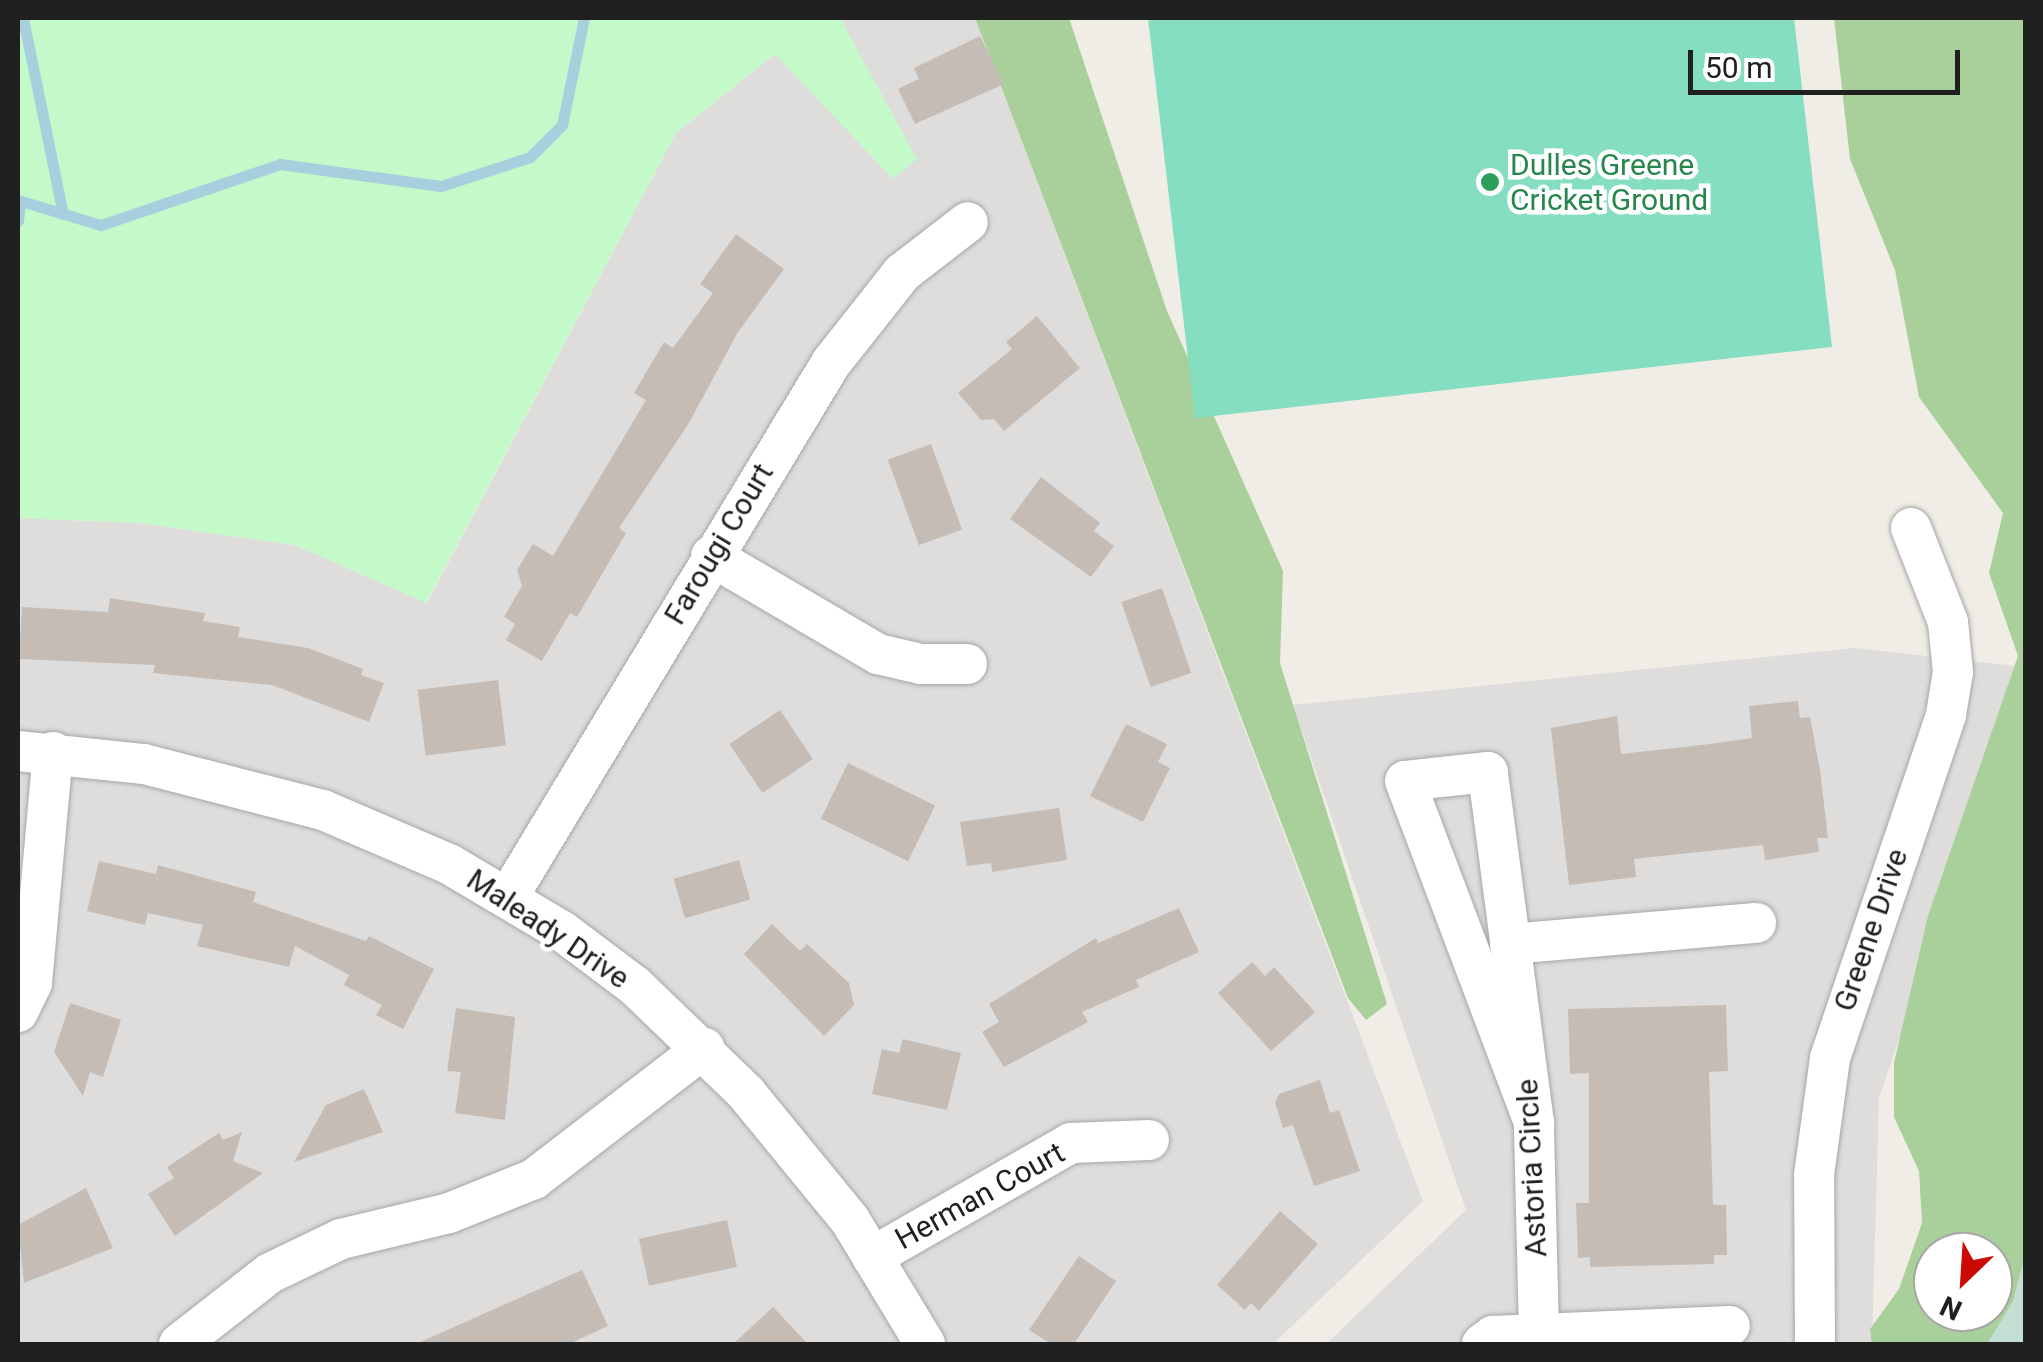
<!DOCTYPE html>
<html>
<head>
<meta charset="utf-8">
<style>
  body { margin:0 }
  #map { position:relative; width:2043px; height:1362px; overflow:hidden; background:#f0ede6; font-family:Roboto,sans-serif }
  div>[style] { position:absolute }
  .residential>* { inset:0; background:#dedddc }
  .forest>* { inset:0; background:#a9cf9b }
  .wetland>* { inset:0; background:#c3ded3 }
  .park>* { inset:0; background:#c4f9ca }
  .pitch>* { inset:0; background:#85debf }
  .stream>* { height:11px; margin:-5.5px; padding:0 5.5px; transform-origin:5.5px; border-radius:5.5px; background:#a7cfdd }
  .building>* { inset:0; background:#c5bdb5; transform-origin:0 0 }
  .roads { filter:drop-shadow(0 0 2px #a7a7a7) drop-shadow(0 0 2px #a7a7a7) }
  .minor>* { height:40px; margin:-20px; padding:0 20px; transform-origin:20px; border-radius:20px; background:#fff }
  .dots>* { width:28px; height:28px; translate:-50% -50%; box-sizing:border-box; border:5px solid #fff; border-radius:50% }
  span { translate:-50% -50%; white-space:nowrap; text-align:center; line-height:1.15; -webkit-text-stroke:9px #fff; paint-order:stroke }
  .leisure-label { font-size:30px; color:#27864d }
  .left { translate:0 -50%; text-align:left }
  .street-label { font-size:30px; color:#202020 }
  .frame { position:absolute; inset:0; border:20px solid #202020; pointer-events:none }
  .north { position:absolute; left:1913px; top:1232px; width:100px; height:100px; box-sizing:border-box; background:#fff; border:2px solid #a6a6a6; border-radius:50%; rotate:205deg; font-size:28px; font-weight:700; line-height:40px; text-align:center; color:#202020 }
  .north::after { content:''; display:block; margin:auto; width:35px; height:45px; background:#cc0a03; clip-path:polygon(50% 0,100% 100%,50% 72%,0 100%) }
  .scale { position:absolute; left:1688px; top:50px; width:272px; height:45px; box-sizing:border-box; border:5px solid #202020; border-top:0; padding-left:12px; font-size:30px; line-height:35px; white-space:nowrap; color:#202020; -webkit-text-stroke:8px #fff; paint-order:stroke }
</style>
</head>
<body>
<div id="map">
  <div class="residential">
    <div style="clip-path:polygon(975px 18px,1423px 1201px,1273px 1344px,18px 1344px,18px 518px,139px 523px,295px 545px,427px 603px,676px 133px,775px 54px,916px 159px,838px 19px)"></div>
    <div style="clip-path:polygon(1855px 648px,2025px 667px,1879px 1098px,1872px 1344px,1326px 1344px,1466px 1210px,1293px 705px)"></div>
  </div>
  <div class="forest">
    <div style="clip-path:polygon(975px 18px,1069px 18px,1167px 311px,1283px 571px,1280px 663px,1387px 1004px,1366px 1020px,1348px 998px)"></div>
    <div style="clip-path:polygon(evenodd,1834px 18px,2025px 18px,2025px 1344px,1872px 1344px,1870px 1329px,1899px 1289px,1922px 1223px,1919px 1171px,1894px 1117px,1894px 1063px,1928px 916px,2018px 656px,1989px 573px,2003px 513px,1919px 397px,1895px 270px,1850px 159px,1834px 18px,1933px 1252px,1993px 1252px,1993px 1312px,1933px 1312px,1933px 1252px)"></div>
  </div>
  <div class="wetland">
    <div style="clip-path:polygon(2025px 1255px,2025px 1344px,1987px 1344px,2013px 1301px)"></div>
  </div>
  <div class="park">
    <div style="clip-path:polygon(18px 18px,840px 18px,917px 159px,893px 179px,775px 54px,676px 133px,426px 603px,295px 545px,139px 523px,18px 518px)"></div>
  </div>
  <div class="pitch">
    <div style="clip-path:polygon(1148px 18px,1794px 18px,1832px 347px,1195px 418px)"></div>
  </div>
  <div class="stream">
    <div style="left:23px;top:18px;width:200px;rotate:78.5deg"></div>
    <div style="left:18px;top:200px;width:87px;rotate:16.8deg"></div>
    <div style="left:101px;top:225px;width:189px;rotate:-18.8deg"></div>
    <div style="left:280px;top:164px;width:162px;rotate:7.8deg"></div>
    <div style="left:441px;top:186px;width:94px;rotate:-18deg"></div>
    <div style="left:530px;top:157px;width:45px;rotate:-45deg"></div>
    <div style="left:562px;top:125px;width:109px;rotate:-78.4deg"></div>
    <div style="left:18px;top:221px;width:20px;rotate:-84deg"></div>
  </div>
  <div class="building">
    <div style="clip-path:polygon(980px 36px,1004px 84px,915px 124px,898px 89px,919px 79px,914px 68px)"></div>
    <div style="clip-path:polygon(736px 234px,784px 269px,738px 332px,689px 423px,619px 528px,626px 533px,577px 617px,570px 613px,542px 661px,506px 640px,515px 624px,504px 617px,522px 586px,517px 570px,533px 544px,553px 556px,646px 400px,634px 393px,664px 342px,673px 348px,713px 293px,700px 284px)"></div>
    <div style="clip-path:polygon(1037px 316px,1080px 368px,1004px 431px,994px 419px,981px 420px,958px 393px,1012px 349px,1006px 342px)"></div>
    <div style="left:931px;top:444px;width:91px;height:46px;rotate:70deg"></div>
    <div style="clip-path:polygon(1041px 477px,1100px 523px,1094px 531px,1114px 546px,1091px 577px,1010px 519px)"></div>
    <div style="left:1162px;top:588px;width:90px;height:43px;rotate:71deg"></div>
    <div style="clip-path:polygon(110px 598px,205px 613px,203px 621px,240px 627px,238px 637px,308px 648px,363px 669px,361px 675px,384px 683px,369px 722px,272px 685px,153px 673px,155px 665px,19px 659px,22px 607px,108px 612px)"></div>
    <div style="left:498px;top:680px;width:66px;height:81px;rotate:83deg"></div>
    <div style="clip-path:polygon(1798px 701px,1800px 718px,1810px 717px,1820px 770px,1828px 838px,1817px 838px,1819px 852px,1765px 860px,1763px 845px,1634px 859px,1636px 877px,1569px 885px,1551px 728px,1617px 716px,1621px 754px,1710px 744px,1752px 738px,1749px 706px)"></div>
    <div style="left:780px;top:710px;width:59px;height:61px;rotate:56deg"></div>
    <div style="clip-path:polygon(1126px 724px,1167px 744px,1158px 762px,1170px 768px,1143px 822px,1090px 796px)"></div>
    <div style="left:848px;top:763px;width:97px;height:62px;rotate:26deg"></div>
    <div style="clip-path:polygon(1059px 808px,1067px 860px,992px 872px,991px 863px,967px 866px,960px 822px)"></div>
    <div style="left:739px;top:860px;width:41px;height:68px;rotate:74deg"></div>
    <div style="clip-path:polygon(99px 861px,156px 874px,158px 865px,256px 892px,253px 902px,366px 941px,369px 936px,434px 969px,403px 1029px,376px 1015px,382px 1005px,344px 985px,349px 975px,295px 946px,289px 967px,197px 946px,203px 925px,148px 913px,145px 925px,87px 911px)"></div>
    <div style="clip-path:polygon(1179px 908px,1199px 952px,1136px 980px,1139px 987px,1082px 1012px,1088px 1022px,1004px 1067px,982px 1032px,999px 1022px,989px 1004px,1096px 938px,1098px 943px)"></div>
    <div style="clip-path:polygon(772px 924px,800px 951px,807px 944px,849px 983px,854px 1005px,824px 1036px,744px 954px)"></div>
    <div style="clip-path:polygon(1252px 962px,1265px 976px,1274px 967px,1315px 1012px,1271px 1051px,1218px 993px)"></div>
    <div style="clip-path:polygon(70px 1003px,121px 1020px,103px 1077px,90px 1072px,83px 1096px,54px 1052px)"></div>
    <div style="clip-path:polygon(1726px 1005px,1728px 1071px,1709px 1072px,1713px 1205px,1726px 1205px,1727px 1255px,1714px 1255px,1714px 1264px,1590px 1267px,1590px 1257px,1578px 1258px,1576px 1203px,1589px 1203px,1589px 1073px,1570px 1074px,1568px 1009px)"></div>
    <div style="clip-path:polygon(456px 1008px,515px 1017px,505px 1120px,455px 1113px,461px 1072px,447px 1071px)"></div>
    <div style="clip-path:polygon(903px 1039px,961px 1053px,947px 1110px,872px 1094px,882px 1049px,899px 1053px)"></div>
    <div style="clip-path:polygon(1320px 1080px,1330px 1113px,1339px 1110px,1360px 1171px,1314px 1186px,1293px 1125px,1283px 1128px,1275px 1103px,1279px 1094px)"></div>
    <div style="clip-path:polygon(364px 1089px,383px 1132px,294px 1162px,326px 1105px)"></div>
    <div style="clip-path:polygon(242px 1132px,233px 1161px,263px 1173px,175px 1236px,148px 1194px,174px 1178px,167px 1167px,219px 1133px,223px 1140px)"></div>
    <div style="clip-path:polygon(86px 1188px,113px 1248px,24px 1283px,18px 1225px)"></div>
    <div style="clip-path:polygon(1280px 1211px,1318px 1244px,1259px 1311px,1251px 1303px,1245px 1310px,1217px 1285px)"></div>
    <div style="left:727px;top:1220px;width:48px;height:90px;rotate:78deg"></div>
    <div style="clip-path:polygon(1079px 1256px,1116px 1281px,1074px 1344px,1051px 1344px,1029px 1330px)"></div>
    <div style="clip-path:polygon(582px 1270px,608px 1326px,569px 1344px,416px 1344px)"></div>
    <div style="clip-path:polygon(773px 1307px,808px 1344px,733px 1344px)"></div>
  </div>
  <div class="roads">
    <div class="minor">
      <div style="left:711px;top:556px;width:194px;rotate:30.4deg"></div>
      <div style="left:878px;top:654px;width:44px;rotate:13.1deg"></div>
      <div style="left:921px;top:664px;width:46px"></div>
      <div style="left:18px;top:751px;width:127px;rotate:5.9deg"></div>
      <div style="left:144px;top:764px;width:185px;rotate:14.4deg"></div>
      <div style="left:323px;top:810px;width:137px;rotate:23.2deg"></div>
      <div style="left:449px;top:864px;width:131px;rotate:30.7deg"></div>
      <div style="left:562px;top:931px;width:91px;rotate:37deg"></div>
      <div style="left:635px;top:986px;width:154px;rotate:43.9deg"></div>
      <div style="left:746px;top:1093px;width:164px;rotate:50.7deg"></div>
      <div style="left:850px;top:1220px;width:145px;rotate:58.8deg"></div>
      <div style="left:508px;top:897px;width:624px;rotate:-58.83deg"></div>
      <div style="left:831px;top:363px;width:115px;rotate:-51.7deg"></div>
      <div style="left:902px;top:273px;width:83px;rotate:-37.7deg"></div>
      <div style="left:1510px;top:944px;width:247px;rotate:-4.9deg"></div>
      <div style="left:18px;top:1012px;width:32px;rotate:-64deg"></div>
      <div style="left:32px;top:983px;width:232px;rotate:-84.8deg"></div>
      <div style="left:872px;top:1257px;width:229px;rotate:-29.8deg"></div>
      <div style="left:1071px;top:1143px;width:78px;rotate:-2.2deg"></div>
      <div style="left:1539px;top:1334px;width:191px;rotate:-2.4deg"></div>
      <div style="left:179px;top:1344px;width:115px;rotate:-38deg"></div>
      <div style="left:270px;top:1273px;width:79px;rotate:-25.6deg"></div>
      <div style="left:341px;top:1239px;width:111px;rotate:-13.5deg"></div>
      <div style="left:449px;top:1213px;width:92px;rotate:-21.8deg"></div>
      <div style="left:534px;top:1179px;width:215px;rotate:-37.6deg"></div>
      <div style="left:1482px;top:1344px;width:14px;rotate:-36deg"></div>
      <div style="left:1493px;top:1336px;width:46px;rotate:-2.5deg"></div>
      <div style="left:1539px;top:1334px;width:211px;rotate:-91.4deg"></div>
      <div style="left:1534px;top:1123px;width:354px;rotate:-97.5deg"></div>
      <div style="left:1488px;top:772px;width:83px;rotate:173.8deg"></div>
      <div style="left:1405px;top:781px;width:366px;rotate:69.3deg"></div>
      <div style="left:1815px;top:1344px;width:169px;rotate:-90.3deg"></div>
      <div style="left:1814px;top:1175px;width:118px;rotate:-82.2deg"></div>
      <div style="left:1830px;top:1058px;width:362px;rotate:-71.3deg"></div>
      <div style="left:1946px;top:715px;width:44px;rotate:-80.8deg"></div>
      <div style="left:1953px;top:672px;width:50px;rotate:-95.7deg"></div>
      <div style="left:1948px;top:622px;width:101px;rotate:-111.5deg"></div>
    </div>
  </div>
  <div class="dots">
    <div style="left:1490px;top:182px;background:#2e9e5b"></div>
  </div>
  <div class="leisure-label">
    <span class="left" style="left:1510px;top:182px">Dulles Greene<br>Cricket Ground</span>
  </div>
  <div class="street-label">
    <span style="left:719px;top:544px;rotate:-59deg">Farougi Court</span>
    <span style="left:548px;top:929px;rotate:34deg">Maleady Drive</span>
    <span style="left:1871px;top:930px;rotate:-71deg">Greene Drive</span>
    <span style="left:1532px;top:1168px;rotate:-93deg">Astoria Circle</span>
    <span style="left:980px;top:1196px;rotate:-29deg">Herman Court</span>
  </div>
  <div class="frame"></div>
  <div class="north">N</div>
  <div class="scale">50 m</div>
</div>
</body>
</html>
